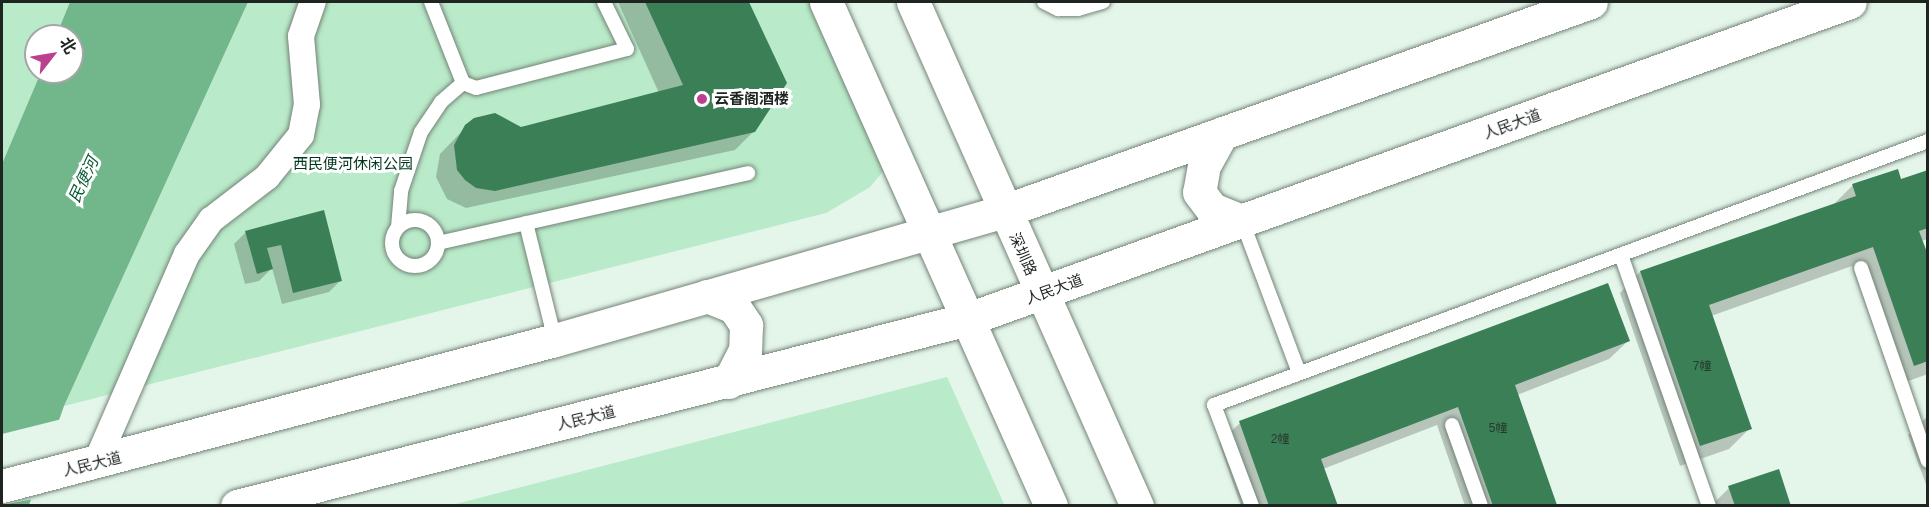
<!DOCTYPE html>
<html>
<head>
<meta charset="utf-8">
<style>
  body { margin:0 }
  #map { position:relative; width:1929px; height:507px; overflow:hidden; background:#e4f5e9; font-family:Helvetica,"Noto Sans SC",sans-serif }
  div>[style] { position:absolute }
  .green>* { inset:0; background:#b9eac9 }
  .water>* { inset:0; background:#72b68b }
  .pier>* { inset:0; background:#e4f5e9 }
  .shadow>* { inset:0; background:#0003 }
  .building>* { inset:0; background:#3b7f57 }
  .roads { filter:drop-shadow(0 0 2px #748378) drop-shadow(0 0 2px #748378) }
  .lane>* { height:14px; margin:-7px; padding:0 7px; transform-origin:7px; border-radius:7px; background:#fff }
  .lane>.ring { margin:-7px; padding:0; box-sizing:content-box; background:none; border:14px solid #fff; border-radius:50% }
  .street>* { height:26px; margin:-13px; padding:0 13px; transform-origin:13px; border-radius:13px; background:#fff }
  .secondary>* { height:33px; margin:-16.5px; padding:0 16.5px; transform-origin:16.5px; border-radius:16.5px; background:#fff }
  .dots>* { width:16px; height:16px; translate:-50% -50%; box-sizing:border-box; border:3px solid #fff; border-radius:50% }
  span { translate:-50% -50%; white-space:nowrap; text-align:center; line-height:1.15; -webkit-text-stroke:6px #fff; paint-order:stroke }
  .number-label { font-size:12px; color:#253b2e }
  .number-label span { -webkit-text-stroke-width:0 }
  .poi-label { font-size:15px; color:#1e2420; font-weight:700 }
  .left { translate:0 -50%; text-align:left }
  .street-label { font-size:15px; color:#1e2420 }
  .park-label { font-size:15px; color:#00371b }
  .water-label { font-size:16px; color:#095c34; font-style:italic }
  .frame { position:absolute; inset:0; border:3px solid #1e2420; pointer-events:none }
  .north { position:absolute; left:24px; top:24px; width:60px; height:60px; box-sizing:border-box; background:#fff; border:2px solid #a5a7a6; border-radius:50%; rotate:59deg; font-size:16px; font-weight:700; line-height:24px; text-align:center; color:#1e2420 }
  .north::after { content:''; display:block; margin:auto; width:21px; height:27px; background:#bd4090; clip-path:polygon(50% 0,100% 100%,50% 72%,0 100%) }
</style>
</head>
<body>
<div id="map">
  <div class="green">
    <div style="clip-path:polygon(2px 2px,70px 2px,56px 36px,36px 36px,36px 72px,41px 72px,2px 164px)"></div>
    <div style="clip-path:polygon(248px 2px,824px 2px,895px 157px,870px 187px,826px 213px,64px 406px)"></div>
    <div style="clip-path:polygon(947px 377px,1004px 504px,452px 505px)"></div>
  </div>
  <div class="water">
    <div style="clip-path:polygon(70px 2px,248px 2px,64px 406px,29px 505px,2px 506px,2px 164px,41px 72px,72px 72px,72px 36px,56px 36px)"></div>
  </div>
  <div class="pier">
    <div style="clip-path:polygon(62px 419px,34px 499px,2px 505px,2px 434px)"></div>
  </div>
  <div class="shadow">
    <div style="clip-path:polygon(618px 2px,747px 2px,785px 83px,754px 131px,735px 150px,466px 208px,447px 199px,436px 177px,440px 154px,474px 119px,521px 128px,659px 93px)"></div>
    <div style="clip-path:polygon(1897px 171px,1900px 181px,1928px 172px,1928px 239px,1921px 241px,1928px 260px,1928px 374px,1894px 386px,1852px 266px,1711px 316px,1750px 428px,1729px 449px,1680px 466px,1620px 293px,1640px 272px,1833px 205px,1852px 186px)"></div>
    <div style="clip-path:polygon(323px 212px,341px 280px,329px 292px,282px 304px,272px 268px,259px 281px,245px 284px,234px 244px,246px 232px)"></div>
    <div style="clip-path:polygon(1628px 341px,1609px 359px,1517px 395px,1554px 506px,1465px 506px,1437px 425px,1323px 469px,1336px 506px,1241px 506px,1219px 443px,1240px 423px)"></div>
    <div style="clip-path:polygon(1928px 416px,1928px 490px,1908px 435px)"></div>
    <div style="clip-path:polygon(1729px 488px,1790px 506px,1711px 506px)"></div>
  </div>
  <div class="building">
    <div style="clip-path:polygon(645px 2px,749px 2px,787px 83px,755px 132px,495px 191px,476px 188px,465px 180px,457px 170px,454px 145px,465px 125px,474px 118px,495px 113px,521px 127px,683px 85px)"></div>
    <div style="clip-path:polygon(1898px 169px,1901px 179px,1928px 170px,1928px 228px,1919px 231px,1928px 255px,1928px 361px,1914px 366px,1873px 247px,1709px 305px,1752px 429px,1700px 446px,1640px 271px,1856px 196px,1852px 184px)"></div>
    <div style="clip-path:polygon(324px 210px,342px 281px,293px 293px,281px 245px,267px 248px,273px 269px,257px 274px,245px 231px)"></div>
    <div style="clip-path:polygon(1608px 283px,1630px 341px,1515px 385px,1557px 505px,1493px 506px,1458px 407px,1321px 459px,1338px 506px,1269px 506px,1239px 421px)"></div>
    <div style="clip-path:polygon(1779px 469px,1791px 506px,1735px 506px,1728px 486px)"></div>
  </div>
  <div class="roads">
    <div class="lane">
      <div style="left:431px;top:2px;width:87px;rotate:68.4deg"></div>
      <div style="left:463px;top:83px;width:14px;rotate:21deg"></div>
      <div style="left:476px;top:88px;width:156px;rotate:-14.5deg"></div>
      <div style="left:627px;top:49px;width:52px;rotate:-116.1deg"></div>
      <div style="left:1044px;top:2px;width:16px;rotate:27deg"></div>
      <div style="left:1058px;top:9px;width:20px"></div>
      <div style="left:1078px;top:9px;width:26px;rotate:-16deg"></div>
      <div class="ring" style="left:392px;top:220px;width:32px;height:32px"></div>
      <div style="left:1242px;top:221px;width:162px;rotate:69.4deg"></div>
      <div style="left:526px;top:223px;width:121px;rotate:76.1deg"></div>
      <div style="left:398px;top:227px;width:36px;rotate:-85deg"></div>
      <div style="left:401px;top:191px;width:62px;rotate:-71.3deg"></div>
      <div style="left:421px;top:132px;width:36px;rotate:-56deg"></div>
      <div style="left:441px;top:102px;width:29px;rotate:-41deg"></div>
      <div style="left:438px;top:243px;width:318px;rotate:-12.7deg"></div>
      <div style="left:1621px;top:255px;width:266px;rotate:70.7deg"></div>
      <div style="left:1861px;top:268px;width:204px;rotate:70.9deg"></div>
      <div style="left:1452px;top:425px;width:86px;rotate:70.3deg"></div>
      <div style="left:1252px;top:506px;width:108px;rotate:-110.6deg"></div>
      <div style="left:1214px;top:405px;width:761px;rotate:-20.29deg"></div>
    </div>
    <div class="street">
      <div style="left:96px;top:463px;width:228px;rotate:-66.5deg"></div>
      <div style="left:187px;top:254px;width:42px;rotate:-54.8deg"></div>
      <div style="left:211px;top:220px;width:71px;rotate:-37.5deg"></div>
      <div style="left:267px;top:177px;width:54px;rotate:-51deg"></div>
      <div style="left:301px;top:135px;width:31px;rotate:-79deg"></div>
      <div style="left:307px;top:105px;width:69px;rotate:-95deg"></div>
      <div style="left:301px;top:36px;width:36px;rotate:-71deg"></div>
    </div>
    <div class="secondary">
      <div style="left:826px;top:2px;width:552px;rotate:65.94deg"></div>
      <div style="left:913px;top:2px;width:552px;rotate:66.04deg"></div>
      <div style="left:1222px;top:133px;width:37px;rotate:119deg"></div>
      <div style="left:1204px;top:165px;width:27px;rotate:100deg"></div>
      <div style="left:1199px;top:192px;width:21px;rotate:53deg"></div>
      <div style="left:1212px;top:209px;width:32px;rotate:22deg"></div>
      <div style="left:707px;top:296px;width:29px;rotate:22deg"></div>
      <div style="left:734px;top:307px;width:22px;rotate:56deg"></div>
      <div style="left:746px;top:325px;width:25px;rotate:92deg"></div>
      <div style="left:745px;top:350px;width:36px;rotate:117deg"></div>
      <div style="left:2px;top:486px;width:572px;rotate:-14.79deg"></div>
      <div style="left:555px;top:340px;width:467px;rotate:-16deg"></div>
      <div style="left:1004px;top:211px;width:623px;rotate:-19.6deg"></div>
      <div style="left:237px;top:506px;width:755px;rotate:-14.35deg"></div>
      <div style="left:968px;top:319px;width:937px;rotate:-19.77deg"></div>
    </div>
  </div>
  <div class="dots">
    <div style="left:702px;top:99px;background:#bd4090"></div>
  </div>
  <div class="number-label">
    <span style="left:1702px;top:367px">7幢</span>
    <span style="left:1498px;top:429px">5幢</span>
    <span style="left:1280px;top:440px">2幢</span>
  </div>
  <div class="poi-label">
    <span class="left" style="left:714px;top:99px">云香阁酒楼</span>
  </div>
  <div class="street-label">
    <span style="left:1512px;top:124px;rotate:-20deg">人民大道</span>
    <span style="left:1023px;top:254px;rotate:66deg">深圳路</span>
    <span style="left:1054px;top:289px;rotate:-20deg">人民大道</span>
    <span style="left:586px;top:418px;rotate:-14deg">人民大道</span>
    <span style="left:92px;top:464px;rotate:-14deg">人民大道</span>
  </div>
  <div class="park-label">
    <span style="left:353px;top:164px">西民便河休闲公园</span>
  </div>
  <div class="water-label">
    <span style="left:84px;top:180px;rotate:-65deg">民便河</span>
  </div>
  <div class="frame"></div>
  <div class="north">北</div>
</div>
</body>
</html>
